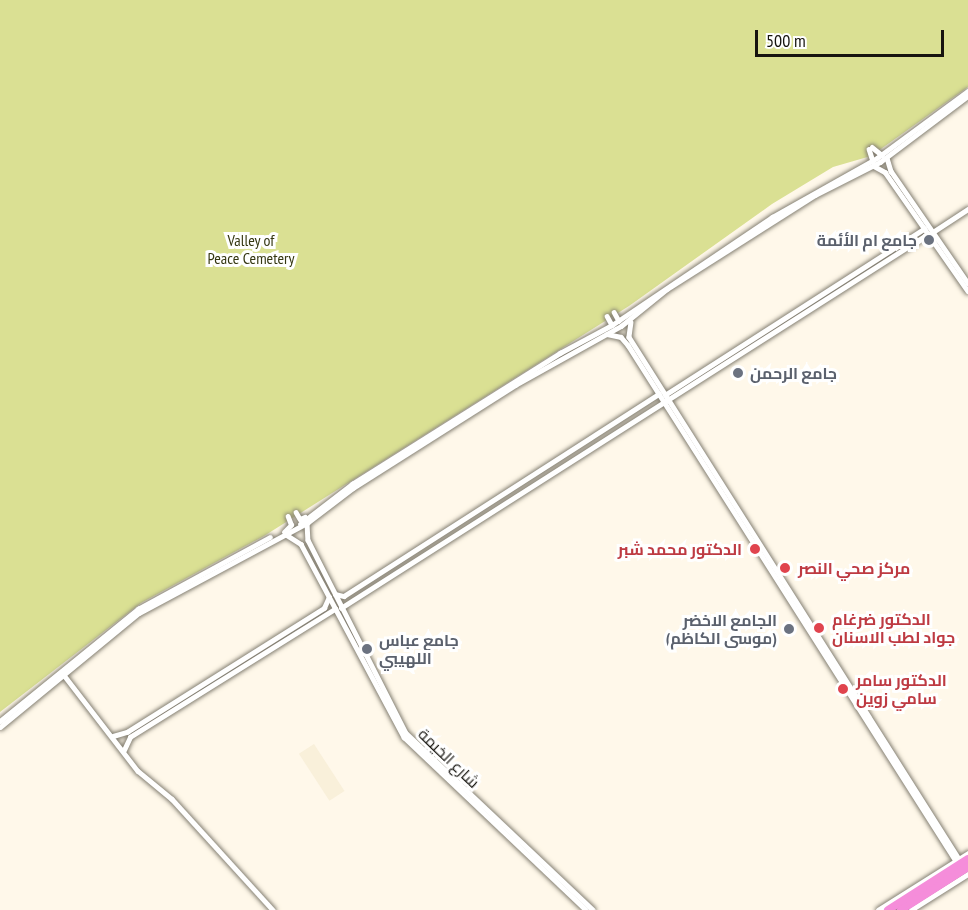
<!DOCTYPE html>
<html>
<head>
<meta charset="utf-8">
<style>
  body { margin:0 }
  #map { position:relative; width:968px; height:910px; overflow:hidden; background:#fff8ea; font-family:"PT Sans Narrow",Cairo,sans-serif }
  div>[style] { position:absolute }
  .built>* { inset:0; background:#f9f0da; transform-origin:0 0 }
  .green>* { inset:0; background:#dae093 }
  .roads { filter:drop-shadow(0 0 2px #858073) drop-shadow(0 0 2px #858073) }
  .secondary>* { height:4.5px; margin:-2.25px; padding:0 2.25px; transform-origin:2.25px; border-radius:2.25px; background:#fff }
  .highway>* { height:8px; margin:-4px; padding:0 4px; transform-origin:4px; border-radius:4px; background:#f58dda }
  .dots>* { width:16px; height:16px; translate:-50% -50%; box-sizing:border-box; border:3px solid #fff; border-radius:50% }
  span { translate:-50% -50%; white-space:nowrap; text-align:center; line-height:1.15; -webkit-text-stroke:6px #fff; paint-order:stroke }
  .park-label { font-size:16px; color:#353712 }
  .worship-label { font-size:16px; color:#5b616d; font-weight:700 }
  .right { translate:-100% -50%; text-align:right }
  .left { translate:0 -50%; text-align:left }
  .health-label { font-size:16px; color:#be3a42; font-weight:700 }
  .street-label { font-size:16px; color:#16140f }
  .scale { position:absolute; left:755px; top:30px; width:189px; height:27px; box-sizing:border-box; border:3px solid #16140f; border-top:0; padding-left:8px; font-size:18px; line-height:21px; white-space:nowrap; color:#16140f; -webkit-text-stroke:4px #fff; paint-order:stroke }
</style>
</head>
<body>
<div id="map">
  <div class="built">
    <div style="left:314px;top:744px;width:56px;height:18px;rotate:57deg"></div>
  </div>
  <div class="green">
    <div style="clip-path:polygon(0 0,968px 0,968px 87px,871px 156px,833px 167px,772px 204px,629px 306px,264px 536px,141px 603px,0 712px)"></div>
  </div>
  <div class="roads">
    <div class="secondary">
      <div style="left:872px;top:147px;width:13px;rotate:39deg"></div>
      <div style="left:869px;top:149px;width:13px;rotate:72deg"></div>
      <div style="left:887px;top:158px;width:14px;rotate:73deg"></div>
      <div style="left:891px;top:171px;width:136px;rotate:55.5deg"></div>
      <div style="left:874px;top:166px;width:13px;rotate:29deg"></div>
      <div style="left:885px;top:172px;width:145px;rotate:55.1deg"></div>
      <div style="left:933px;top:232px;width:42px;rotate:-33.3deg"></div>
      <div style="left:614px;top:312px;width:10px;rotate:61deg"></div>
      <div style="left:607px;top:316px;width:10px;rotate:61deg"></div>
      <div style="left:631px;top:322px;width:15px;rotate:98deg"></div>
      <div style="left:629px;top:337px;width:618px;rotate:57.7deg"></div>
      <div style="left:607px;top:334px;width:14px;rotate:12deg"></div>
      <div style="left:621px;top:337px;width:11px;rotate:49deg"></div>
      <div style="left:628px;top:345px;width:611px;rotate:57.56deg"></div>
      <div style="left:665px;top:395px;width:308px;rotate:-32.7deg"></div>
      <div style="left:296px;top:512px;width:8px;rotate:60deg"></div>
      <div style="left:300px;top:519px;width:5px;rotate:-22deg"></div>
      <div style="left:307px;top:523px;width:17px;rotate:87deg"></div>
      <div style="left:308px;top:540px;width:216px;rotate:63.1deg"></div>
      <div style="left:406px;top:733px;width:257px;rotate:43.4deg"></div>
      <div style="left:300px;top:524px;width:66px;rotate:-37.6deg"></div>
      <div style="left:352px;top:484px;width:246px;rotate:-32.2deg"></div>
      <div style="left:560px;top:353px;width:59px;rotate:-28.3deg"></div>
      <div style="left:612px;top:325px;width:193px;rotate:-34deg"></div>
      <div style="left:772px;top:217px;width:120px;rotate:-29.3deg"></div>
      <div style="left:877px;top:158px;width:113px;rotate:-36.4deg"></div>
      <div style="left:284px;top:532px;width:10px;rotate:-45deg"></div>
      <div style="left:291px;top:525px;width:9px;rotate:-111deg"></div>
      <div style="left:285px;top:534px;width:19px;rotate:32deg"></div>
      <div style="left:301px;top:544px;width:219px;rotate:61.9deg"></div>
      <div style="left:404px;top:737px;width:251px;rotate:43.5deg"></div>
      <div style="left:335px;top:594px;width:9px;rotate:13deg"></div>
      <div style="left:344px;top:596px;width:374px;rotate:-32.7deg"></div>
      <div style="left:341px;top:608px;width:696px;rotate:-32.5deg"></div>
      <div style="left:64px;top:675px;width:121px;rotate:52.4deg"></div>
      <div style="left:138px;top:771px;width:44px;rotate:39.5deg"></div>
      <div style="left:172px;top:799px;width:150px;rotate:47.7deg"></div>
      <div style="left:0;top:721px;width:178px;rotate:-39.1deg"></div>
      <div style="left:138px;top:609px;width:150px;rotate:-28.6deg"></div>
      <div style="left:0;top:727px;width:180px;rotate:-39.4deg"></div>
      <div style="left:139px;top:613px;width:191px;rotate:-28.2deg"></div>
      <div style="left:307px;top:523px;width:58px;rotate:-37.3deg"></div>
      <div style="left:353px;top:488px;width:192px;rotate:-32.4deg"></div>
      <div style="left:515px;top:385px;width:121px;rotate:-29.1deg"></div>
      <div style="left:621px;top:326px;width:59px;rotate:-38.8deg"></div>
      <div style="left:667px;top:289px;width:175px;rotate:-32.4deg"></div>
      <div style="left:815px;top:195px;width:73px;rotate:-26.9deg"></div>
      <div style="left:880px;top:162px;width:110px;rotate:-36.9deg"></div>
      <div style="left:113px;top:736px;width:15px;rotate:-16deg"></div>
      <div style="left:127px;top:732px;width:233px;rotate:-32.2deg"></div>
      <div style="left:324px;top:608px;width:12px;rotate:-66deg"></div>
      <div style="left:124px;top:750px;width:14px;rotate:-65deg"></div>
      <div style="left:130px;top:737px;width:242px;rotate:-32deg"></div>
      <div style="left:878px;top:910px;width:107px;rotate:-32.3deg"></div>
      <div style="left:911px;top:910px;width:67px;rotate:-32.3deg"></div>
    </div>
    <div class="highway">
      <div style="left:888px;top:910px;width:95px;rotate:-32.5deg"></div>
      <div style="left:901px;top:910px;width:80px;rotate:-32.7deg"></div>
    </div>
  </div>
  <div class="dots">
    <div style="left:929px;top:240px;background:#6b7280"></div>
    <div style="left:738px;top:373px;background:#6b7280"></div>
    <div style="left:755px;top:549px;background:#e0444e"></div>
    <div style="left:785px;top:568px;background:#e0444e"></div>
    <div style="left:819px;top:628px;background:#e0444e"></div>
    <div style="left:789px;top:629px;background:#6b7280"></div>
    <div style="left:367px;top:649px;background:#6b7280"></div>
    <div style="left:843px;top:689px;background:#e0444e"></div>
  </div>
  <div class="park-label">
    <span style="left:251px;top:249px">Valley of<br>Peace Cemetery</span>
  </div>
  <div class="worship-label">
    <span class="right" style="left:917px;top:240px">جامع ام الأئمة</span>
    <span class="left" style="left:750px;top:373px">جامع الرحمن</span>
    <span class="right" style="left:777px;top:629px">الجامع الاخضر<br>(موسى الكاظم)</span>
    <span class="left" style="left:379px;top:649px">جامع عباس<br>اللهيبي</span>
  </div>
  <div class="health-label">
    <span class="right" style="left:742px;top:549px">الدكتور محمد شبر</span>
    <span class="left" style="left:798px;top:568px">مركز صحي النصر</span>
    <span class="left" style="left:832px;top:628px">الدكتور ضرغام<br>جواد لطب الاسنان</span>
    <span class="left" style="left:856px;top:689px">الدكتور سامر<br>سامي زوين</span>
  </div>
  <div class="street-label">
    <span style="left:449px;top:758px;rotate:44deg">شارع الخيمة</span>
  </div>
  <div class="scale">500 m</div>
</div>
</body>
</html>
